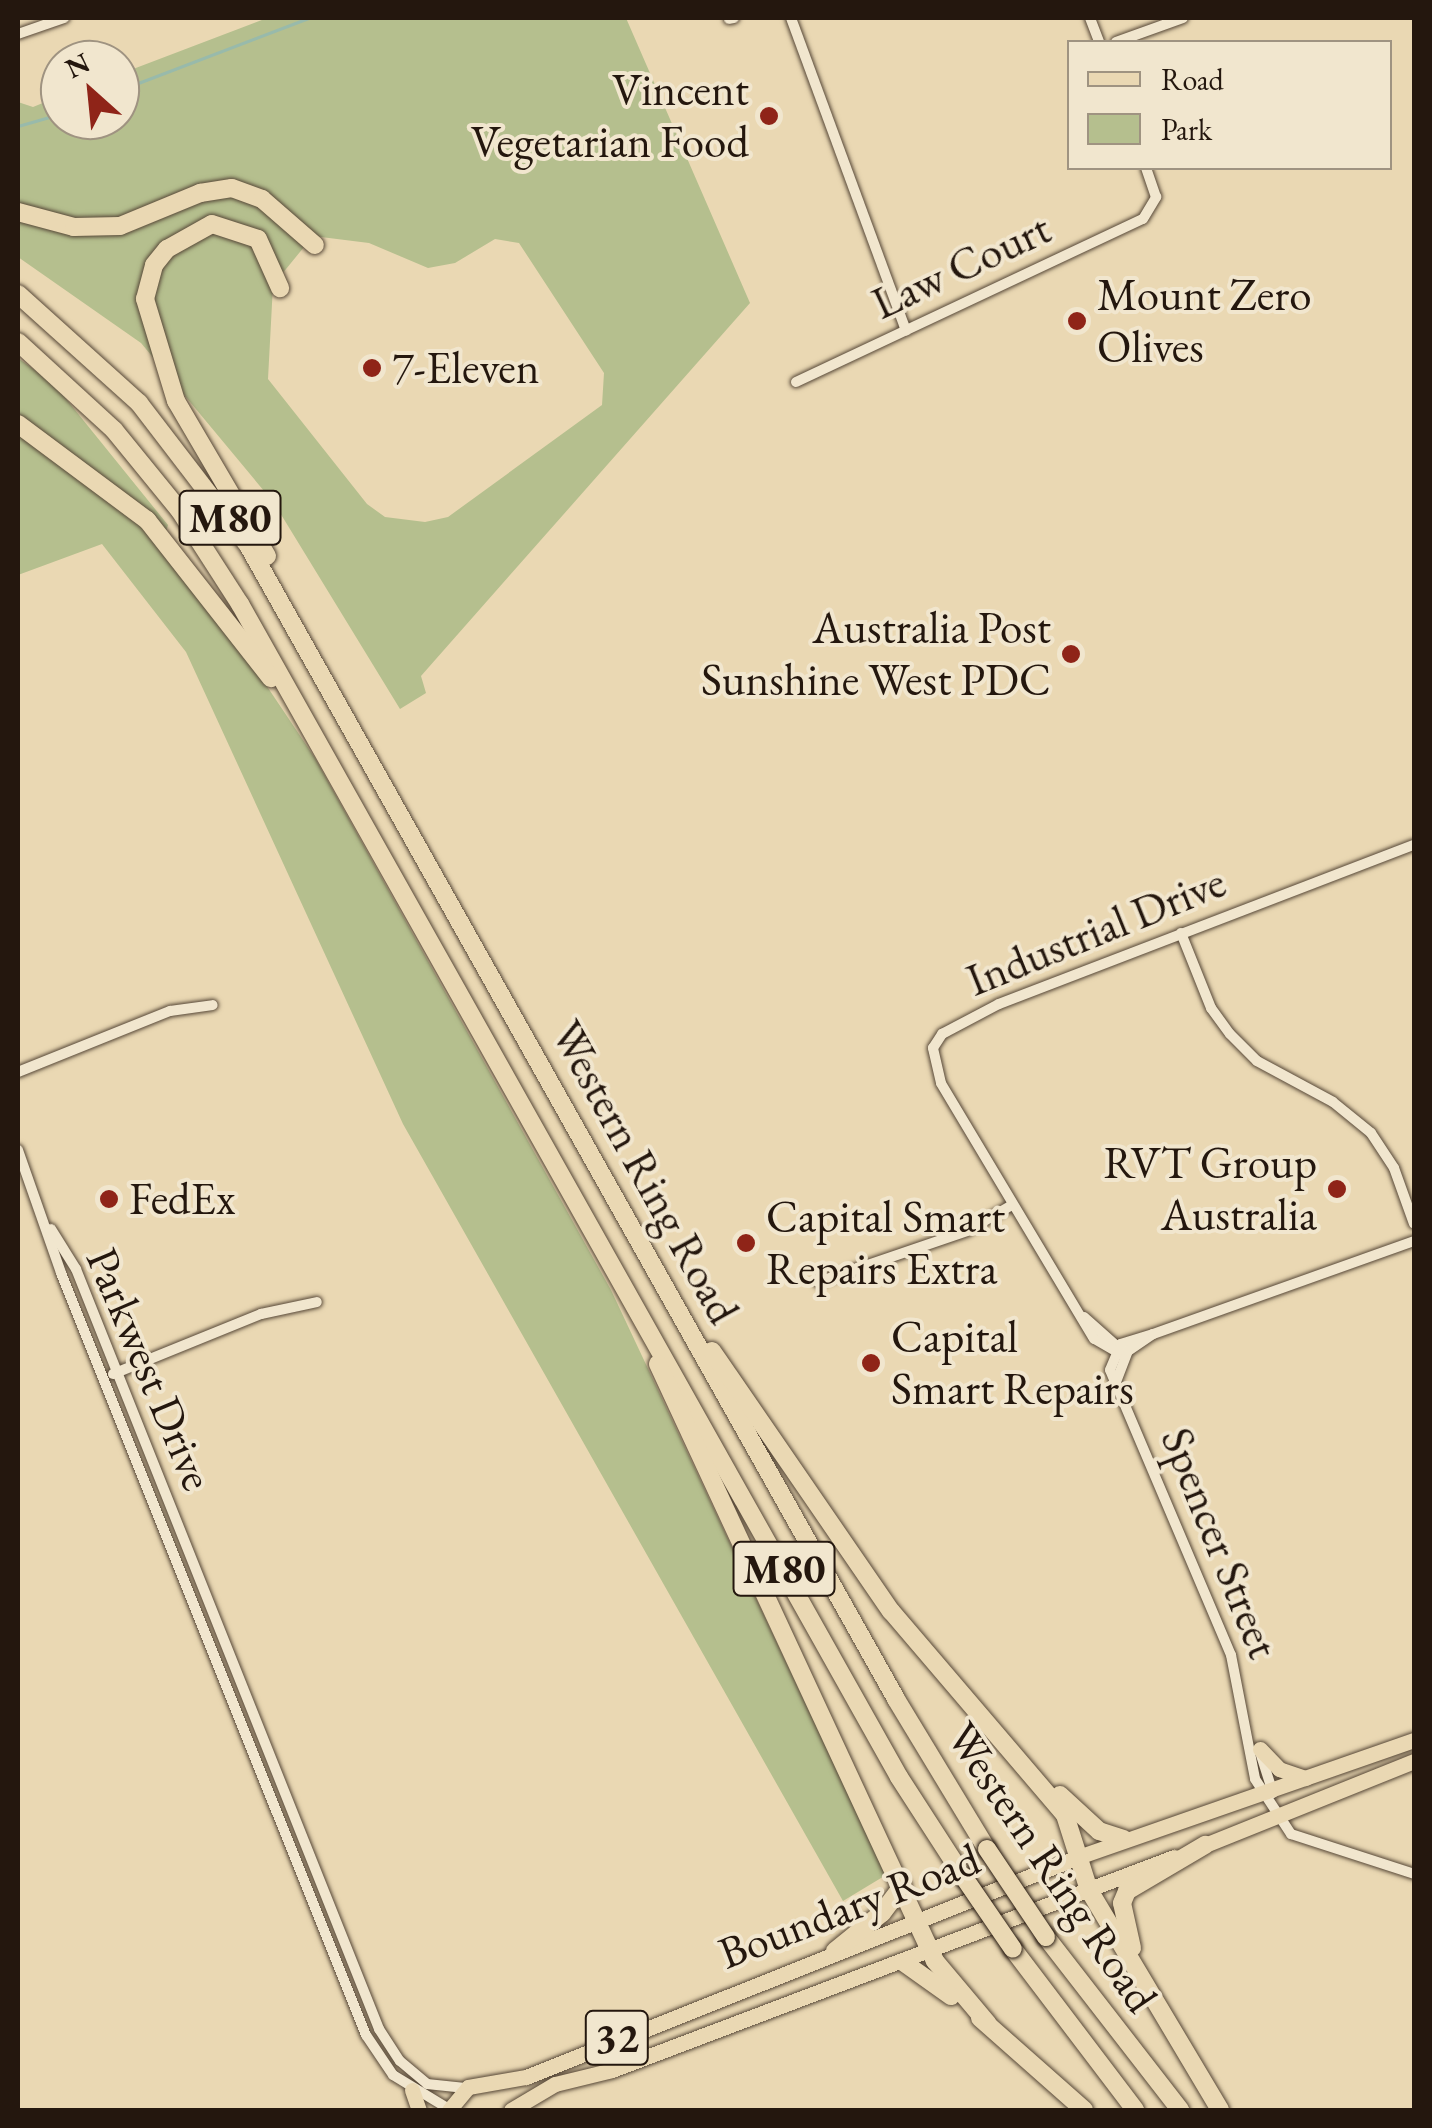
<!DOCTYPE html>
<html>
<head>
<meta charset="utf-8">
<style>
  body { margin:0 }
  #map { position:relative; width:1432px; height:2128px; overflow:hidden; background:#ead8b3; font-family:"EB Garamond",serif }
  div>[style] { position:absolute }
  .green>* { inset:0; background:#b5bf8e }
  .stream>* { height:2.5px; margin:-1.25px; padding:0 1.25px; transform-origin:1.25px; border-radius:1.25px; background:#98baab }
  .roads { filter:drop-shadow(0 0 2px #564737) drop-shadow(0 0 2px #564737) }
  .street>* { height:10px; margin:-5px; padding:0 5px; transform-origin:5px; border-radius:5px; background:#f1e6ce }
  .primary>* { height:15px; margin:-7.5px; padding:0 7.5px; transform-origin:7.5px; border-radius:7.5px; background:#ead8b3 }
  .highway>* { height:18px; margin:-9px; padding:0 9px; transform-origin:9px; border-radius:9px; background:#ead8b3 }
  .bridges { filter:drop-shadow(0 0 2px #24170e) drop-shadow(0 0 2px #24170e) }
  .highway-bridge>* { height:18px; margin:-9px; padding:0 9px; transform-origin:9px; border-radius:9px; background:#ead8b3 }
  .dots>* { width:28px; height:28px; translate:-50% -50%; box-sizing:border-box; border:5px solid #f1e6ce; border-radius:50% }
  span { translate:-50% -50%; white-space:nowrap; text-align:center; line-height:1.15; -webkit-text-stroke:8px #f1e6ce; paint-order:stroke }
  .shield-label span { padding:2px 8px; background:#f1e6ce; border:2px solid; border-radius:8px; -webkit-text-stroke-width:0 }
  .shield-label { font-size:42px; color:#24170e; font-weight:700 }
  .poi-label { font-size:45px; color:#24170e }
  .right { translate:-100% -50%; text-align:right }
  .left { translate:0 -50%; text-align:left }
  .street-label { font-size:45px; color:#24170e }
  .frame { position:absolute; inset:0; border:20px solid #24170e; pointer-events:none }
  .legend { position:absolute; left:1067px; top:40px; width:325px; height:130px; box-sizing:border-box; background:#f1e6ce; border:2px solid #9f9381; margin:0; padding:12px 18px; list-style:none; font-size:30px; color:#24170e }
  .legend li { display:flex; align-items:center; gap:20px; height:50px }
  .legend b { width:50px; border:2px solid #9f9381 }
  .north { position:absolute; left:40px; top:40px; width:100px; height:100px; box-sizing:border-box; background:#f1e6ce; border:2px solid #9f9381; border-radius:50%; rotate:333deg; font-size:28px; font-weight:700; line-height:40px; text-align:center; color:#24170e }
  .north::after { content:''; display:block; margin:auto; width:35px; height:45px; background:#8f2418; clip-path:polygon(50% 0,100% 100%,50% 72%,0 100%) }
</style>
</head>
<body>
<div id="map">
  <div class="green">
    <div style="clip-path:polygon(evenodd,267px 18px,626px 18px,750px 303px,421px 676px,426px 693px,400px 709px,274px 503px,141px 343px,18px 257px,18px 102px,33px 107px,60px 96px,60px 120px,120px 120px,120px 74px,267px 18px,313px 236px,369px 243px,428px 268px,455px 263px,495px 239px,519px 243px,604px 373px,602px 405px,448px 517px,425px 522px,385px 517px,367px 504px,268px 379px,273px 285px,313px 236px)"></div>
    <div style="clip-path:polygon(18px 358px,54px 384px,168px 525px,161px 549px,244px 652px,315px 758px,611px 1290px,886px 1875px,843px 1901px,403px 1124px,186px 652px,102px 544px,18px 575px)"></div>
  </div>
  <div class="stream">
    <div style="left:120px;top:90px;width:202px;rotate:-20.9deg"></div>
    <div style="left:18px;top:126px;width:44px;rotate:-15.9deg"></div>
  </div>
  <div class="roads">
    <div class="street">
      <div style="left:791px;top:18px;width:333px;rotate:69.8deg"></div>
      <div style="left:1090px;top:18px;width:26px;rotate:69deg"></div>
      <div style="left:729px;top:19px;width:5px;rotate:-11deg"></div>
      <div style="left:18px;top:34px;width:49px;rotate:-19.2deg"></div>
      <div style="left:1116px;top:42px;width:71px;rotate:-19.7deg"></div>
      <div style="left:796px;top:382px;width:383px;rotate:-25.2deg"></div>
      <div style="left:1143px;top:219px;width:26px;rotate:-59deg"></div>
      <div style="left:1156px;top:197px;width:31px;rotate:-109deg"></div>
      <div style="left:1181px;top:933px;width:81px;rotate:68.2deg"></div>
      <div style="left:1211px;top:1008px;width:32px;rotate:54deg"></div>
      <div style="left:1230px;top:1034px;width:38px;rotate:45deg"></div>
      <div style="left:1257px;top:1061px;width:86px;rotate:28.3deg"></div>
      <div style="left:1333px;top:1102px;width:49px;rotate:39.2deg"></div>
      <div style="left:1371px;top:1133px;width:42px;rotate:56.7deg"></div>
      <div style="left:1394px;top:1168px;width:59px;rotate:70.3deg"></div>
      <div style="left:18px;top:1072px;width:164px;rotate:-21.9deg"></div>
      <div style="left:170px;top:1011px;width:43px;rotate:-7.9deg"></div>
      <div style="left:18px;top:1150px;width:130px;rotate:70.7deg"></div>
      <div style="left:61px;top:1273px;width:821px;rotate:68.19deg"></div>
      <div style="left:366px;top:2035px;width:48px;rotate:56deg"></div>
      <div style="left:393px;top:2075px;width:66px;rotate:31.3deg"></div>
      <div style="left:51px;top:1229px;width:47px;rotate:58deg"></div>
      <div style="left:76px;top:1269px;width:818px;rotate:68.26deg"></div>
      <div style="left:379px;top:2029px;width:38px;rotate:57deg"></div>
      <div style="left:400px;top:2061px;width:35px;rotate:40deg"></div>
      <div style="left:427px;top:2084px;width:36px;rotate:6deg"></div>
      <div style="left:818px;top:1282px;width:157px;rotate:-18.9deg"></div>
      <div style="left:967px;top:1231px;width:52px;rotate:-30deg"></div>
      <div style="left:1084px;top:1317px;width:47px;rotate:41.5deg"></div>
      <div style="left:1153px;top:1334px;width:34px;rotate:163deg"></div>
      <div style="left:1121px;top:1344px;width:28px;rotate:113deg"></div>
      <div style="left:1110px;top:1370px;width:310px;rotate:67deg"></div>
      <div style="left:1231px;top:1655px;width:126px;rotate:79deg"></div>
      <div style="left:1255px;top:1779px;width:66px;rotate:56.8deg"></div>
      <div style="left:1291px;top:1834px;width:129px;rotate:18deg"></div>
      <div style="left:1124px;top:1356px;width:34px;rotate:-150deg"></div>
      <div style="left:1094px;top:1339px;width:298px;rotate:-120.9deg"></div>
      <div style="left:941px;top:1083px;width:36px;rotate:-103deg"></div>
      <div style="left:933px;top:1048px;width:17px;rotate:-57deg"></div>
      <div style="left:942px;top:1034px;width:64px;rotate:-27.8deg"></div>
      <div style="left:999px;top:1004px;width:444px;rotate:-21deg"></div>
      <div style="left:113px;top:1374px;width:160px;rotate:-22.1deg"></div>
      <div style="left:261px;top:1314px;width:57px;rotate:-12.1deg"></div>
      <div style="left:1116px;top:1382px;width:33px;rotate:-69deg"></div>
      <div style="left:1128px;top:1351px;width:30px;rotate:-34deg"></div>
      <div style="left:1153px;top:1334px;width:277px;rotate:-19.6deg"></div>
      <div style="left:1260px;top:1752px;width:43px;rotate:72.4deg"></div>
    </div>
    <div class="primary">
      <div style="left:1260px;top:1749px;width:28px;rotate:46deg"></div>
      <div style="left:1279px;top:1769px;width:28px;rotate:19deg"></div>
      <div style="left:1195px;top:1849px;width:236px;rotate:-21.9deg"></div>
      <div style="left:412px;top:2090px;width:21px;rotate:71deg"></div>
      <div style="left:449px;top:2110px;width:30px;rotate:-50deg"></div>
      <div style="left:468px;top:2087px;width:59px;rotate:-9.8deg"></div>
      <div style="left:526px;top:2077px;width:594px;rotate:-21.73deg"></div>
      <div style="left:1078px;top:1857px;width:356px;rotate:-19.2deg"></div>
      <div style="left:511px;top:2110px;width:51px;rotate:-30.6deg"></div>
      <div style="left:555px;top:2084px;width:59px;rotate:-13.8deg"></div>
      <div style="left:612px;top:2070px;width:601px;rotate:-20.76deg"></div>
    </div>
    <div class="highway">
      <div style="left:18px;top:212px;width:58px;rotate:15deg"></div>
      <div style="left:74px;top:227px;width:46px;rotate:-1.2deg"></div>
      <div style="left:120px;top:226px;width:87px;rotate:-22.4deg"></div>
      <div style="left:200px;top:193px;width:32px;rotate:-9deg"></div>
      <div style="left:232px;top:188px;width:32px;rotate:20deg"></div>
      <div style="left:262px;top:199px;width:70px;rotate:41deg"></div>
      <div style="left:18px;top:294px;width:163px;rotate:42deg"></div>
      <div style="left:139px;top:403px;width:179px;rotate:52.5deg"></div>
      <div style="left:248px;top:545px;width:1323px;rotate:60.68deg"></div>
      <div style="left:896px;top:1699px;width:175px;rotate:58.8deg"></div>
      <div style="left:18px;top:342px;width:130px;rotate:42.5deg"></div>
      <div style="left:114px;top:430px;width:104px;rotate:50.8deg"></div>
      <div style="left:180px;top:511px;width:111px;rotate:57.2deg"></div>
      <div style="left:240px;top:604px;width:1345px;rotate:60.67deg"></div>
      <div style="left:899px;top:1777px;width:118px;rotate:57.1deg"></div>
      <div style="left:18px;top:424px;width:161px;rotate:36.7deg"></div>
      <div style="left:147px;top:520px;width:201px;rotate:51.9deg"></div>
      <div style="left:267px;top:556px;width:180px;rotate:-120.4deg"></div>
      <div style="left:176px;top:401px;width:107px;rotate:-106.9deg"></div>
      <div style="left:145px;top:299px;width:35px;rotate:-75deg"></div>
      <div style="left:154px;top:265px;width:21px;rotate:-51deg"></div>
      <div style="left:167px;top:249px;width:51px;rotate:-29.1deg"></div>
      <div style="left:212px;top:224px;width:48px;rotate:18.1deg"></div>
      <div style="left:258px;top:239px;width:54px;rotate:65.8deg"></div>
      <div style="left:712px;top:1351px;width:316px;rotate:55.5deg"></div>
      <div style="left:891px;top:1611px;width:268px;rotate:49.5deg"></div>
      <div style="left:1065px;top:1815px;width:79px;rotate:72.3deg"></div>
      <div style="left:1089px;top:1890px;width:256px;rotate:59.2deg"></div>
      <div style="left:658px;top:1364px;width:658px;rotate:65.11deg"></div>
      <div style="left:935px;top:1961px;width:82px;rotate:49.9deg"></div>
      <div style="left:1060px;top:1795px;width:53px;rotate:42.7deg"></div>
      <div style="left:1099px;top:1831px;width:26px;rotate:18deg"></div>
      <div style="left:1046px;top:1937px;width:219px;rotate:52.2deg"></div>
      <div style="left:1132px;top:1948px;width:46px;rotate:-102.5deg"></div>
      <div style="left:1122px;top:1903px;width:13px;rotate:-67deg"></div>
      <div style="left:1127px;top:1891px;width:91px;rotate:-30.5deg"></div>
      <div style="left:1013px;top:1949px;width:202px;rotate:52.8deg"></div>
      <div style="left:835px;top:1951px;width:60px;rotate:-39deg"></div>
      <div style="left:882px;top:1913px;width:34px;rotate:-53deg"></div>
      <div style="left:903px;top:1962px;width:59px;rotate:35.3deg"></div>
      <div style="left:980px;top:2018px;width:139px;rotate:41.5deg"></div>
    </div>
  </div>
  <div class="bridges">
    <div class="highway-bridge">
      <div style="left:987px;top:1849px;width:106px;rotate:56.2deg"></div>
      <div style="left:963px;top:1876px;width:88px;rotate:55.6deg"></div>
    </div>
  </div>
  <div class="dots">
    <div style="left:769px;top:116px;background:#8f2418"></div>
    <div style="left:1077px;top:321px;background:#8f2418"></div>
    <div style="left:372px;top:368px;background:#8f2418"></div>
    <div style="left:1071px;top:654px;background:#8f2418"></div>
    <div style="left:1337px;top:1189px;background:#8f2418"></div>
    <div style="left:109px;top:1199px;background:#8f2418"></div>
    <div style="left:746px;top:1243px;background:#8f2418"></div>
    <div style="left:871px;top:1363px;background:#8f2418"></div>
  </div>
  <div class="shield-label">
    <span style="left:230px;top:518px">M80</span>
    <span style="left:784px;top:1569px">M80</span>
    <span style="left:617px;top:2038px">32</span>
  </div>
  <div class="poi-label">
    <span class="right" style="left:749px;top:116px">Vincent<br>Vegetarian Food</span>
    <span class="left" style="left:1097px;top:321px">Mount Zero<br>Olives</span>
    <span class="left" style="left:392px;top:368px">7-Eleven</span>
    <span class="right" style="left:1051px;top:654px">Australia Post<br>Sunshine West PDC</span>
    <span class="right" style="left:1317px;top:1189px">RVT Group<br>Australia</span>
    <span class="left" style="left:129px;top:1199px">FedEx</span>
    <span class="left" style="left:766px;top:1243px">Capital Smart<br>Repairs Extra</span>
    <span class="left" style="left:891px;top:1363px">Capital<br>Smart Repairs</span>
  </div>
  <div class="street-label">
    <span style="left:961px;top:266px;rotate:-25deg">Law Court</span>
    <span style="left:1096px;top:931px;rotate:-22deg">Industrial Drive</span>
    <span style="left:645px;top:1172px;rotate:61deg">Western Ring Road</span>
    <span style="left:150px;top:1369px;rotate:67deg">Parkwest Drive</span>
    <span style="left:1220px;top:1543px;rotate:68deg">Spencer Street</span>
    <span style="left:1052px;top:1867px;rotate:56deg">Western Ring Road</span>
    <span style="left:849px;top:1906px;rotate:-21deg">Boundary Road</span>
  </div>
  <div class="frame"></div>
  <ul class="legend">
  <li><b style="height:12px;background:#ead8b3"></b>Road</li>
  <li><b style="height:28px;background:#b5bf8e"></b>Park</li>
  </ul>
  <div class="north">N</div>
</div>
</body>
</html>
